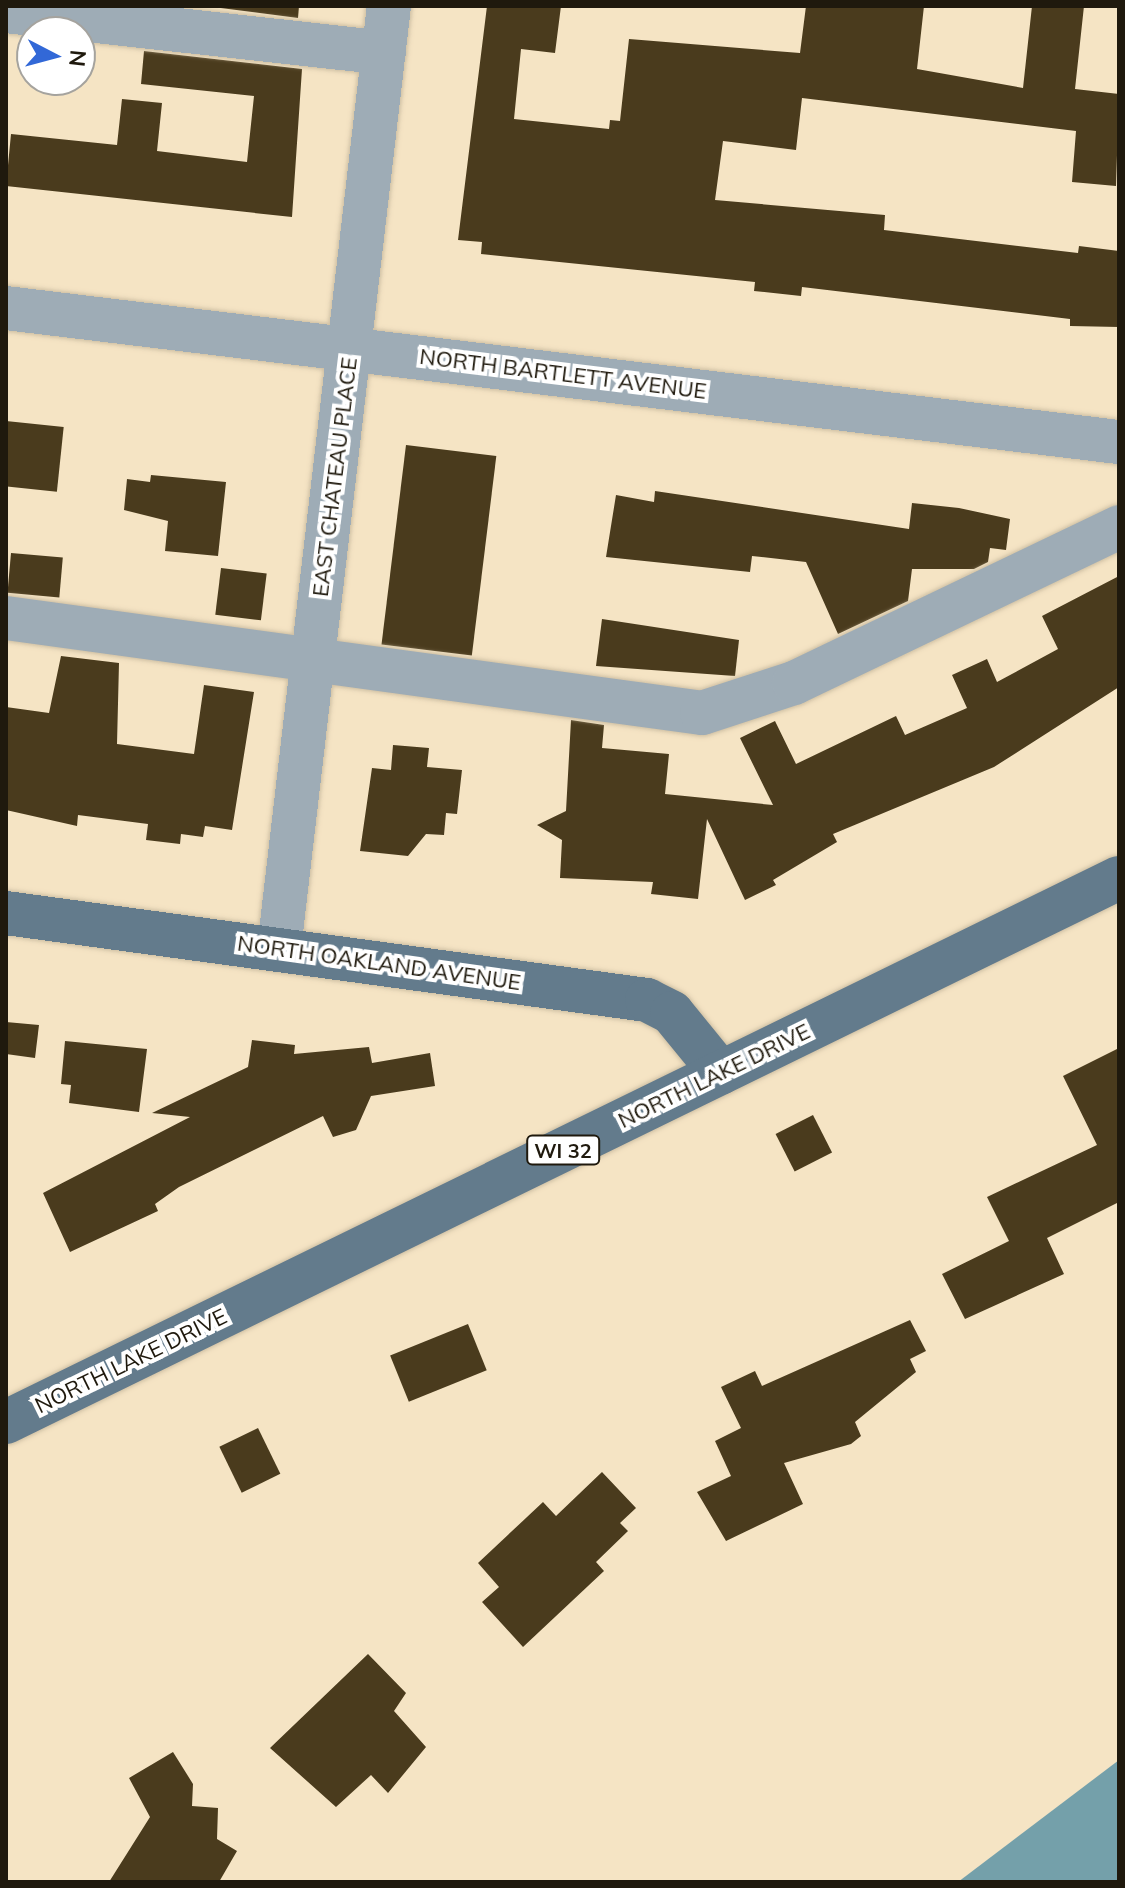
<!DOCTYPE html>
<html>
<head>
<meta charset="utf-8">
<style>
  body { margin:0 }
  #map { position:relative; width:1125px; height:1888px; overflow:hidden; background:#f5e4c4; font-family:Mulish,sans-serif }
  div>[style] { position:absolute }
  .water>* { inset:0; background:#74a0aa }
  .building>* { inset:0; background:#4a3b1d; transform-origin:0 0 }
  .roads { filter:drop-shadow(0 0 2px #cebfa3) drop-shadow(0 0 2px #cebfa3) }
  .minor>* { height:44px; margin:-22px; padding:0 22px; transform-origin:22px; border-radius:22px; background:#9eacb6 }
  .major>* { height:44px; margin:-22px; padding:0 22px; transform-origin:22px; border-radius:22px; background:#637b8c }
  span { translate:-50% -50%; white-space:nowrap; text-align:center; line-height:1.15; -webkit-text-stroke:8px #fff; paint-order:stroke }
  .shield-label span { padding:2px 6px; background:#fff; border:2px solid; border-radius:6px; -webkit-text-stroke-width:0 }
  .shield-label { font-size:20px; color:#1f190d; font-weight:700 }
  .street-label { font-size:22px; color:#1f190d }
  .frame { position:absolute; inset:0; border:8px solid #1f190d; pointer-events:none }
  .north { position:absolute; left:16px; top:16px; width:80px; height:80px; box-sizing:border-box; background:#fff; border:2px solid #a5a39e; border-radius:50%; rotate:96deg; font-size:22px; font-weight:700; line-height:32px; text-align:center; color:#1f190d }
  .north::after { content:''; display:block; margin:auto; width:28px; height:36px; background:#3268d7; clip-path:polygon(50% 0,100% 100%,50% 72%,0 100%) }
</style>
</head>
<body>
<div id="map">
  <div class="water">
    <div style="clip-path:polygon(1119px 1760px,1119px 1882px,958px 1882px)"></div>
  </div>
  <div class="building">
    <div style="clip-path:polygon(205px 6px,299px 6px,298px 18px)"></div>
    <div style="clip-path:polygon(487px 6px,561px 6px,555px 53px,521px 49px,514px 119px,609px 129px,610px 120px,620px 121px,629px 39px,800px 53px,806px 6px,924px 6px,917px 69px,1023px 88px,1032px 6px,1084px 6px,1075px 89px,1119px 94px,1116px 186px,1072px 182px,1076px 131px,802px 98px,796px 150px,723px 141px,715px 200px,885px 215px,884px 230px,1078px 253px,1079px 246px,1119px 251px,1119px 327px,1070px 326px,1070px 319px,802px 287px,801px 296px,754px 291px,755px 282px,481px 254px,482px 242px,458px 240px)"></div>
    <div style="clip-path:polygon(144px 51px,302px 69px,292px 217px,6px 186px,11px 134px,117px 145px,122px 99px,162px 103px,157px 151px,247px 162px,254px 96px,141px 84px)"></div>
    <div style="left:6px;top:421px;width:58px;height:65px;rotate:6deg"></div>
    <div style="left:406px;top:445px;width:91px;height:201px;rotate:7deg"></div>
    <div style="clip-path:polygon(151px 475px,226px 482px,218px 556px,165px 551px,168px 521px,124px 510px,127px 479px,150px 482px)"></div>
    <div style="clip-path:polygon(655px 491px,909px 529px,912px 503px,959px 508px,1010px 519px,1006px 550px,990px 548px,988px 562px,974px 569px,912px 569px,908px 601px,838px 634px,806px 562px,752px 556px,750px 572px,606px 557px,616px 495px,654px 502px)"></div>
    <div style="left:11px;top:553px;width:52px;height:40px;rotate:5deg"></div>
    <div style="left:221px;top:568px;width:46px;height:47px;rotate:7deg"></div>
    <div style="clip-path:polygon(1119px 576px,1119px 687px,994px 767px,833px 834px,837px 842px,773px 880px,776px 885px,745px 900px,707px 819px,698px 899px,651px 894px,653px 882px,560px 878px,562px 840px,537px 825px,566px 811px,571px 720px,604px 725px,602px 748px,669px 754px,665px 794px,773px 805px,740px 738px,775px 721px,796px 764px,896px 716px,905px 735px,967px 708px,952px 675px,987px 659px,997px 682px,1058px 649px,1042px 616px)"></div>
    <div style="clip-path:polygon(602px 619px,739px 640px,735px 676px,596px 666px)"></div>
    <div style="clip-path:polygon(61px 656px,119px 663px,117px 744px,194px 754px,204px 685px,254px 692px,232px 830px,205px 826px,203px 837px,181px 834px,180px 844px,146px 840px,148px 824px,78px 815px,77px 826px,6px 810px,6px 707px,49px 713px)"></div>
    <div style="clip-path:polygon(393px 745px,429px 748px,427px 767px,462px 770px,457px 814px,446px 813px,444px 835px,426px 834px,408px 856px,360px 851px,372px 768px,391px 770px)"></div>
    <div style="clip-path:polygon(6px 1022px,39px 1025px,35px 1058px,6px 1054px)"></div>
    <div style="clip-path:polygon(252px 1040px,295px 1045px,294px 1054px,369px 1047px,372px 1063px,430px 1053px,435px 1086px,371px 1096px,356px 1130px,333px 1137px,323px 1116px,179px 1187px,155px 1204px,158px 1211px,70px 1252px,43px 1193px,190px 1117px,152px 1113px,248px 1067px)"></div>
    <div style="clip-path:polygon(65px 1041px,147px 1049px,139px 1112px,69px 1103px,71px 1085px,61px 1084px)"></div>
    <div style="clip-path:polygon(1119px 1048px,1119px 1202px,1047px 1238px,1064px 1274px,965px 1319px,942px 1274px,1009px 1241px,987px 1197px,1097px 1145px,1063px 1076px)"></div>
    <div style="left:813px;top:1115px;width:42px;height:42px;rotate:63deg"></div>
    <div style="clip-path:polygon(910px 1320px,926px 1351px,910px 1359px,916px 1372px,855px 1422px,861px 1436px,851px 1444px,784px 1463px,803px 1504px,726px 1541px,697px 1492px,731px 1476px,715px 1441px,741px 1428px,721px 1387px,755px 1371px,762px 1386px)"></div>
    <div style="left:468px;top:1324px;width:50px;height:84px;rotate:68deg"></div>
    <div style="left:258px;top:1428px;width:51px;height:43px;rotate:64deg"></div>
    <div style="clip-path:polygon(602px 1472px,636px 1508px,620px 1523px,628px 1531px,596px 1562px,604px 1571px,523px 1647px,482px 1602px,499px 1587px,478px 1563px,543px 1502px,556px 1516px)"></div>
    <div style="clip-path:polygon(368px 1654px,406px 1693px,394px 1711px,426px 1747px,388px 1793px,371px 1775px,336px 1807px,270px 1748px)"></div>
    <div style="clip-path:polygon(173px 1752px,193px 1784px,192px 1806px,218px 1808px,217px 1839px,237px 1851px,219px 1882px,109px 1882px,150px 1817px,129px 1778px)"></div>
  </div>
  <div class="roads">
    <div class="minor">
      <div style="left:6px;top:11px;width:380px;rotate:6.3deg"></div>
      <div style="left:6px;top:308px;width:1121px;rotate:6.87deg"></div>
      <div style="left:6px;top:618px;width:702px;rotate:7.77deg"></div>
      <div style="left:702px;top:713px;width:97px;rotate:-18.1deg"></div>
      <div style="left:794px;top:683px;width:361px;rotate:-25.6deg"></div>
      <div style="left:279px;top:949px;width:949px;rotate:-83.35deg"></div>
    </div>
    <div class="major">
      <div style="left:6px;top:913px;width:647px;rotate:7.73deg"></div>
      <div style="left:647px;top:1000px;width:28px;rotate:27deg"></div>
      <div style="left:672px;top:1013px;width:77px;rotate:50.8deg"></div>
      <div style="left:6px;top:1422px;width:1239px;rotate:-26.05deg"></div>
    </div>
  </div>
  <div class="shield-label">
    <span style="left:563px;top:1150px">WI 32</span>
  </div>
  <div class="street-label">
    <span style="left:563px;top:374px;rotate:7deg">NORTH BARTLETT AVENUE</span>
    <span style="left:335px;top:477px;rotate:-83deg">EAST CHATEAU PLACE</span>
    <span style="left:379px;top:963px;rotate:8deg">NORTH OAKLAND AVENUE</span>
    <span style="left:714px;top:1076px;rotate:-26deg">NORTH LAKE DRIVE</span>
    <span style="left:131px;top:1361px;rotate:-26deg">NORTH LAKE DRIVE</span>
  </div>
  <div class="frame"></div>
  <div class="north">N</div>
</div>
</body>
</html>
